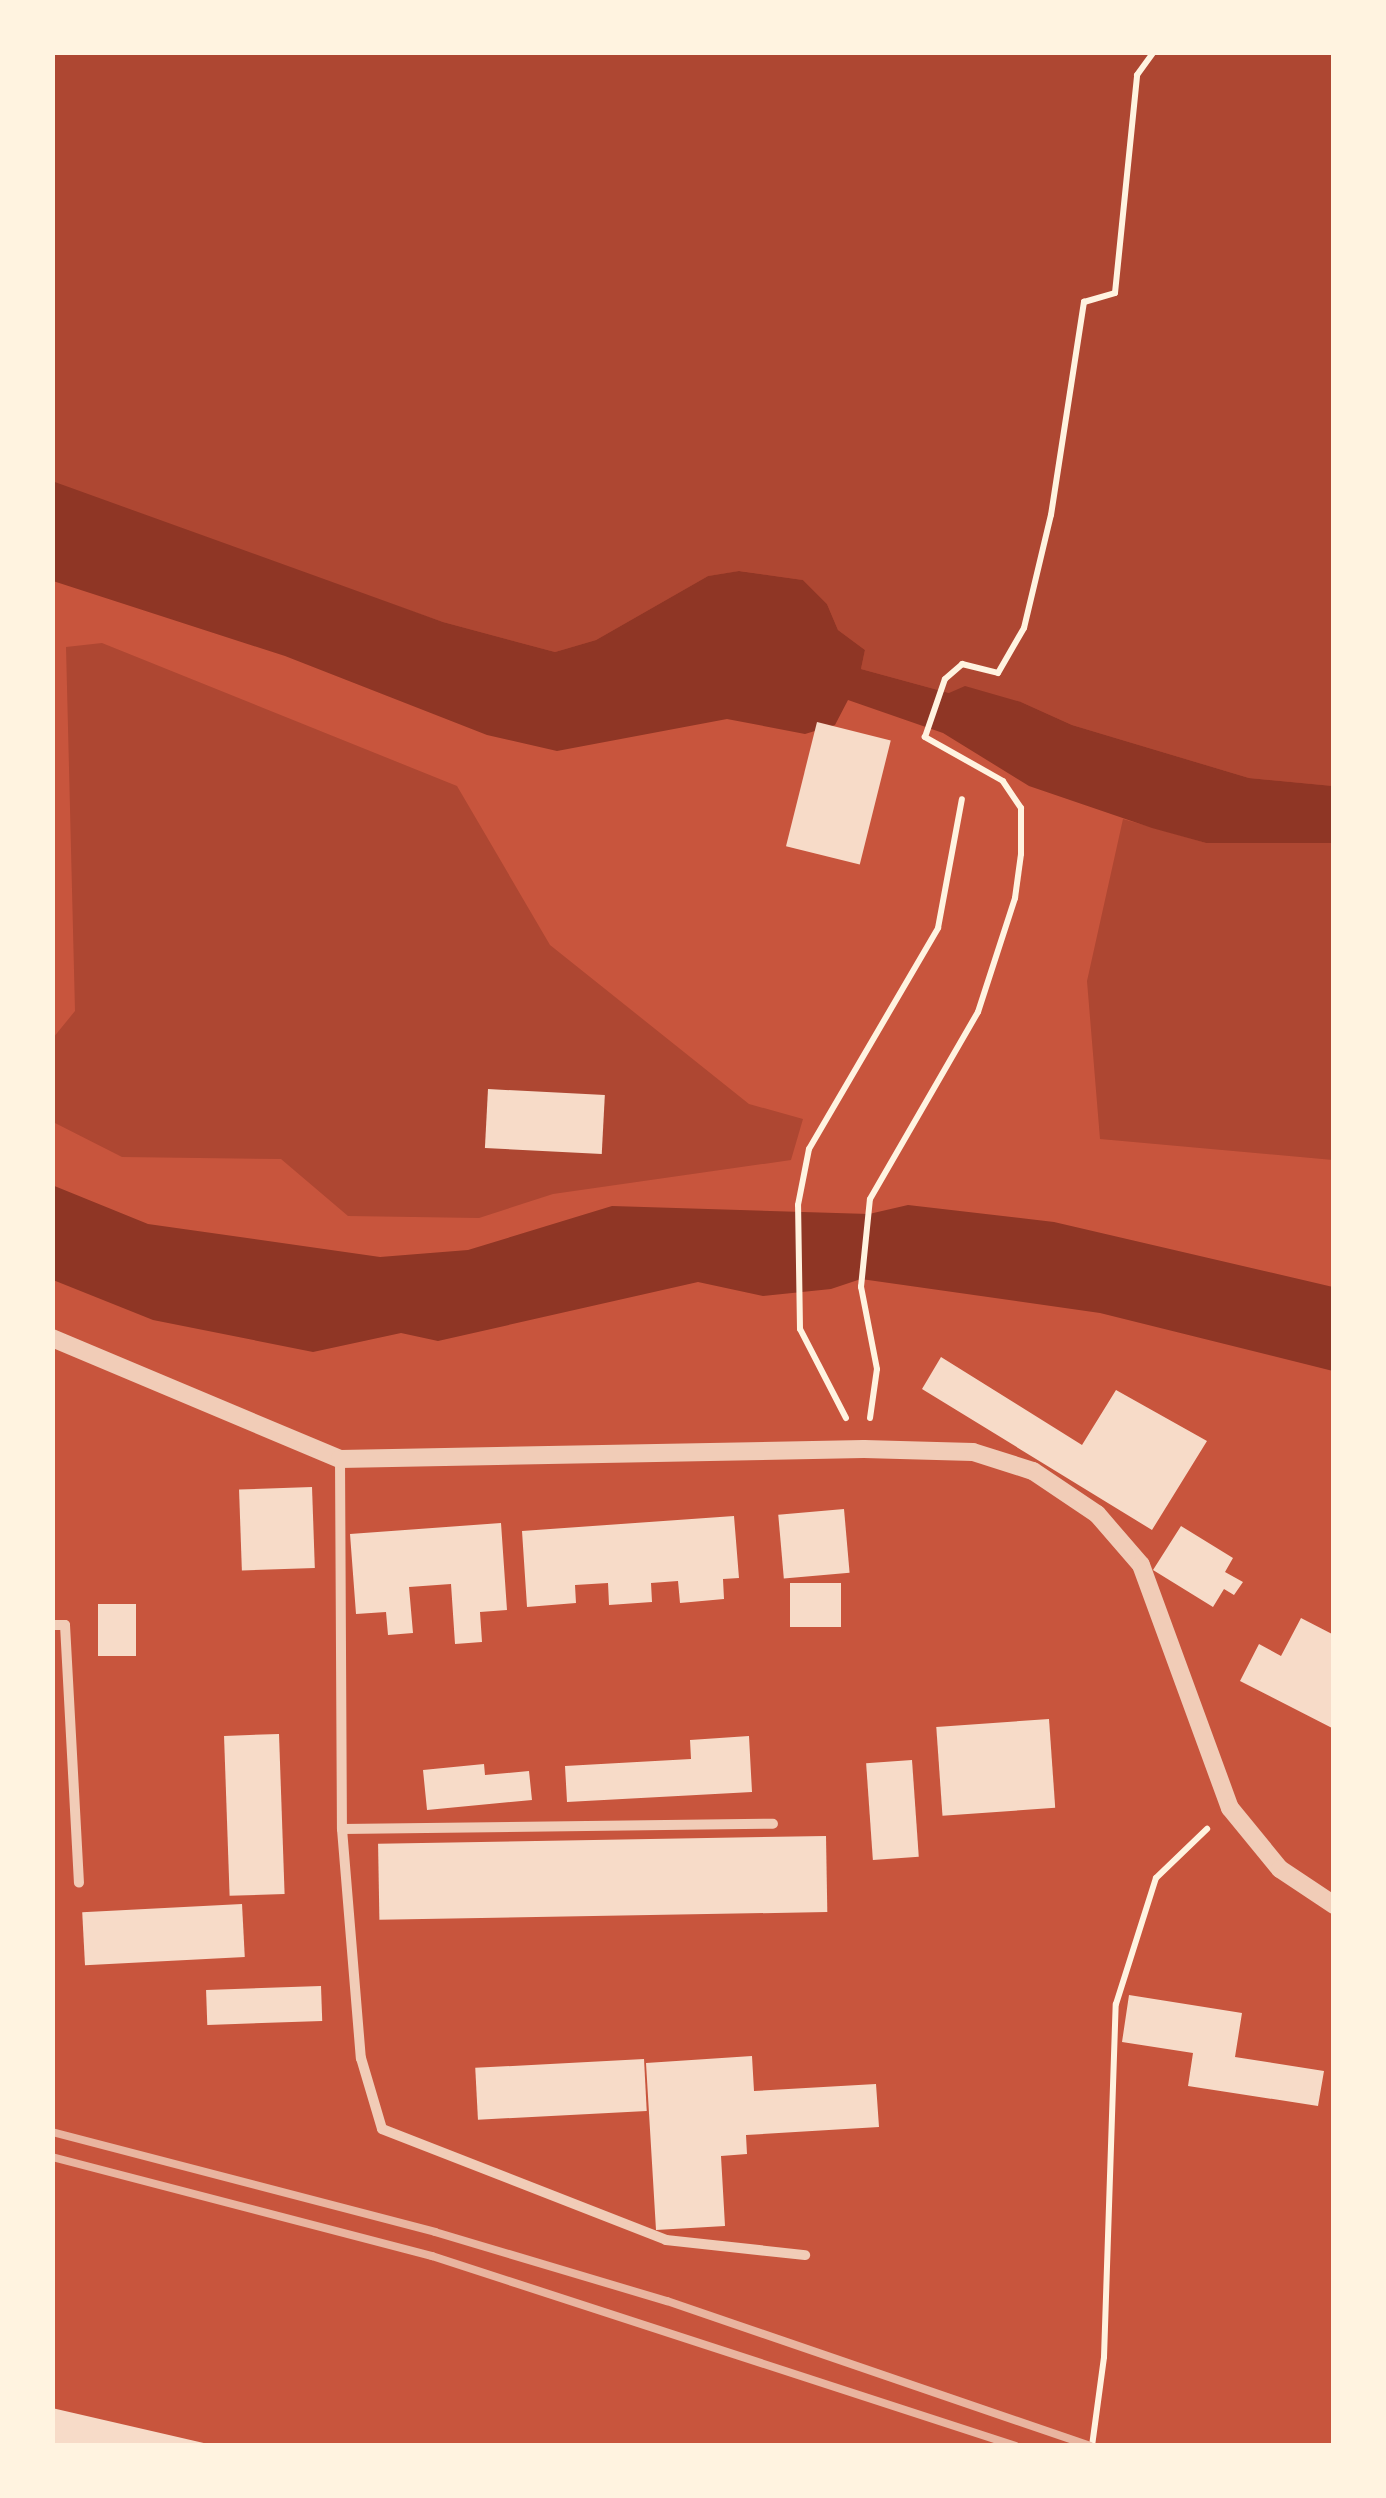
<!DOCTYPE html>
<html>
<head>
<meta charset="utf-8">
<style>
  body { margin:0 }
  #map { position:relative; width:1386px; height:2498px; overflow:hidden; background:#c8553d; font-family:Karla,sans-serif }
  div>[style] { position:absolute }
  .green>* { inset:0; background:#ae4732 }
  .water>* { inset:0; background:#8f3625 }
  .building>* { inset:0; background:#f7dbc8; transform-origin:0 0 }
  .path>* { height:6px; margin:-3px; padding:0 3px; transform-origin:3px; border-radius:3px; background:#fff3e0 }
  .minor>* { height:10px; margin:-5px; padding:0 5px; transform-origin:5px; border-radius:5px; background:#f1ccb7 }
  .tertiary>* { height:18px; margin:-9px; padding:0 9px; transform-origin:9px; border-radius:9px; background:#f1ccb7 }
  .rail>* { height:8px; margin:-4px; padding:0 4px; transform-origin:4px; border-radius:4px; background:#e9b49f }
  span { translate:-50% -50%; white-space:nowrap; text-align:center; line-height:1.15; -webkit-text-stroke:8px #fff3e0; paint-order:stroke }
  .frame { position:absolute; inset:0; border:55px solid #fff3e0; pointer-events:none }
</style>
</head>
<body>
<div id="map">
  <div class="green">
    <div style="clip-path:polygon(52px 53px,1333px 53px,1333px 786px,1249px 778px,1072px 725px,1021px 702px,949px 693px,861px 669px,865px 650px,838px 630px,827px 604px,803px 580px,740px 571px,708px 576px,596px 640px,555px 652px,443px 622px,65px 490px,52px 481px)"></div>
    <div style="clip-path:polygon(102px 643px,457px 786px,550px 945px,749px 1104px,803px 1119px,791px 1160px,553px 1194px,479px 1218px,348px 1216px,281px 1159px,122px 1157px,53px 1122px,53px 1038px,75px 1011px,66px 647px)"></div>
    <div style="clip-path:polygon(1123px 819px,1206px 843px,1333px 843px,1333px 1160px,1100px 1139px,1087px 981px)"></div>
  </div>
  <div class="water">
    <div style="clip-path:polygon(52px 481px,443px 622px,555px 652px,596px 640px,708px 576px,739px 571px,803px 580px,827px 604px,838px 630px,865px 650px,861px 669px,949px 693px,965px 686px,1021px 702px,1072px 725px,1249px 778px,1333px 786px,1333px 843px,1206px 843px,1152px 828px,1029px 786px,943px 733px,848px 700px,835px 725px,805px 734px,727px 719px,557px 751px,487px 735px,285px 656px,53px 581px)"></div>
    <div style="clip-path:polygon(52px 1185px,148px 1224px,380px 1257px,468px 1250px,612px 1206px,869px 1214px,908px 1205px,1054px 1222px,1333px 1287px,1333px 1371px,1100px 1313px,861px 1279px,831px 1289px,763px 1296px,698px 1282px,438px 1341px,401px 1333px,313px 1352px,153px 1320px,53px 1280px)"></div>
  </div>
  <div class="building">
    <div style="left:817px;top:722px;width:76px;height:128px;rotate:14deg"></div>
    <div style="left:488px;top:1089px;width:117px;height:59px;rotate:3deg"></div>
    <div style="clip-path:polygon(941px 1357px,1082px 1445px,1116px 1390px,1207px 1441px,1152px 1530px,922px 1389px)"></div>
    <div style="left:312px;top:1487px;width:81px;height:73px;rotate:88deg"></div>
    <div style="left:844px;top:1509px;width:64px;height:66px;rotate:85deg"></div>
    <div style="clip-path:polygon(734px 1516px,739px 1578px,723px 1579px,724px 1599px,680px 1603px,678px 1581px,651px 1583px,652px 1602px,609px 1605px,608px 1583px,575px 1585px,576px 1603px,527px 1607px,522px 1531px)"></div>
    <div style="clip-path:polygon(501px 1523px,507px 1610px,480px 1612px,482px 1642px,455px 1644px,451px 1584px,409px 1587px,413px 1633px,388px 1635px,386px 1612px,356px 1614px,350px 1534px)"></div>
    <div style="clip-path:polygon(1181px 1526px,1233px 1558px,1225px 1572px,1243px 1582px,1234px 1595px,1224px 1589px,1213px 1607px,1153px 1570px)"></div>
    <div style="left:841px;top:1583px;width:44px;height:51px;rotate:90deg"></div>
    <div style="left:98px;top:1604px;width:38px;height:52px"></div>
    <div style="clip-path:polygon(1301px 1618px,1334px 1635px,1334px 1729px,1240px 1681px,1259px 1644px,1281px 1656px)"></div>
    <div style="left:1049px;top:1719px;width:89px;height:113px;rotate:86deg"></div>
    <div style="left:279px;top:1734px;width:160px;height:55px;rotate:88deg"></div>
    <div style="clip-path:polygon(749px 1736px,752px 1792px,567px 1802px,565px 1766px,691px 1759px,690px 1740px)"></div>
    <div style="left:912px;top:1760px;width:97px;height:46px;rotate:86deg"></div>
    <div style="clip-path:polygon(484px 1764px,485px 1775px,529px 1771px,532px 1800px,427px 1810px,423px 1770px)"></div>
    <div style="left:826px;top:1836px;width:76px;height:448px;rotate:89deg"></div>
    <div style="left:242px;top:1904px;width:53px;height:160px;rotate:87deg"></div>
    <div style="left:321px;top:1986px;width:35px;height:115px;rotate:88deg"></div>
    <div style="clip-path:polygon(1129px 1995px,1242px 2013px,1235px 2057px,1324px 2071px,1318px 2106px,1188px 2086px,1193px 2053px,1122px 2042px)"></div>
    <div style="clip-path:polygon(752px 2056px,754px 2091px,876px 2084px,879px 2127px,746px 2135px,747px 2154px,721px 2156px,725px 2226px,656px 2230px,646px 2063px)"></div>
    <div style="left:644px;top:2059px;width:52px;height:169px;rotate:87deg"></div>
    <div style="clip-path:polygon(52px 2408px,208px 2444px,208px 2446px,52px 2446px)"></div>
  </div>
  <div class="path">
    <div style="left:846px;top:1418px;width:100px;rotate:-117.3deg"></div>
    <div style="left:800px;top:1329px;width:124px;rotate:-90.9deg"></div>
    <div style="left:798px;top:1205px;width:57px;rotate:-78.9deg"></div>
    <div style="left:809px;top:1149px;width:256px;rotate:-59.7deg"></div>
    <div style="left:938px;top:928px;width:131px;rotate:-79.5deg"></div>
    <div style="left:870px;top:1418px;width:49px;rotate:-81.9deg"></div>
    <div style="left:877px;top:1369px;width:84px;rotate:-101deg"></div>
    <div style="left:861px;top:1287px;width:88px;rotate:-84.2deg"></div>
    <div style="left:870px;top:1199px;width:216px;rotate:-60deg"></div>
    <div style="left:978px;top:1012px;width:120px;rotate:-72deg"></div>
    <div style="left:1015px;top:898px;width:44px;rotate:-82.2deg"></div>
    <div style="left:1021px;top:854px;width:46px;rotate:-90deg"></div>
    <div style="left:1021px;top:808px;width:32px;rotate:-124deg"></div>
    <div style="left:1003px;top:781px;width:90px;rotate:-150.6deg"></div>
    <div style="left:925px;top:737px;width:61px;rotate:-71deg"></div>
    <div style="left:945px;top:679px;width:23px;rotate:-41deg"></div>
    <div style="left:962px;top:664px;width:37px;rotate:14deg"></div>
    <div style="left:998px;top:673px;width:52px;rotate:-60deg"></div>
    <div style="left:1024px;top:628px;width:116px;rotate:-76.6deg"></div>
    <div style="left:1051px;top:515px;width:216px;rotate:-81.2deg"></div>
    <div style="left:1084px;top:302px;width:32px;rotate:-16deg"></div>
    <div style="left:1115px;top:293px;width:219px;rotate:-84.2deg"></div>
    <div style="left:1137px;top:75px;width:29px;rotate:-54deg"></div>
    <div style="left:1092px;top:2446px;width:90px;rotate:-82.3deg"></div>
    <div style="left:1104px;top:2357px;width:353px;rotate:-88.1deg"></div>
    <div style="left:1116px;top:2004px;width:132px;rotate:-72.4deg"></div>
    <div style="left:1156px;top:1878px;width:71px;rotate:-43.9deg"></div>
  </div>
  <div class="minor">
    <div style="left:340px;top:1459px;width:370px;rotate:89.7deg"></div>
    <div style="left:342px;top:1829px;width:431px;rotate:-0.7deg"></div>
    <div style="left:52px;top:1625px;width:13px"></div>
    <div style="left:65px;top:1625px;width:258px;rotate:86.9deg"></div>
    <div style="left:342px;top:1829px;width:230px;rotate:85.3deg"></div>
    <div style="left:361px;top:2058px;width:74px;rotate:73.5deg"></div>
    <div style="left:382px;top:2129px;width:305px;rotate:21.3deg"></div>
    <div style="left:666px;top:2240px;width:140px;rotate:6.2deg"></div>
  </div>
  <div class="tertiary">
    <div style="left:52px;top:1338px;width:312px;rotate:22.8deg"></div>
    <div style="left:340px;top:1459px;width:524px;rotate:-1.09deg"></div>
    <div style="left:864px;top:1449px;width:109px;rotate:1.6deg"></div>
    <div style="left:973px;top:1452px;width:63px;rotate:17.6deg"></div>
    <div style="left:1033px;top:1471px;width:77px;rotate:33.9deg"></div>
    <div style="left:1097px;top:1514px;width:67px;rotate:49.2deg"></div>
    <div style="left:1141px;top:1565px;width:259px;rotate:69.9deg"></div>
    <div style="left:1230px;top:1808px;width:79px;rotate:50.7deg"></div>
    <div style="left:1280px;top:1869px;width:65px;rotate:33.7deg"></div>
  </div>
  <div class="rail">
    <div style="left:52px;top:2132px;width:396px;rotate:14.6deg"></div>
    <div style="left:435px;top:2232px;width:242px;rotate:16.6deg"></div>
    <div style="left:667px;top:2301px;width:447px;rotate:18.9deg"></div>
    <div style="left:52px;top:2157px;width:393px;rotate:14.6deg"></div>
    <div style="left:432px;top:2256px;width:614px;rotate:18.02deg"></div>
  </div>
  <div class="frame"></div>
</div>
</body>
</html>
